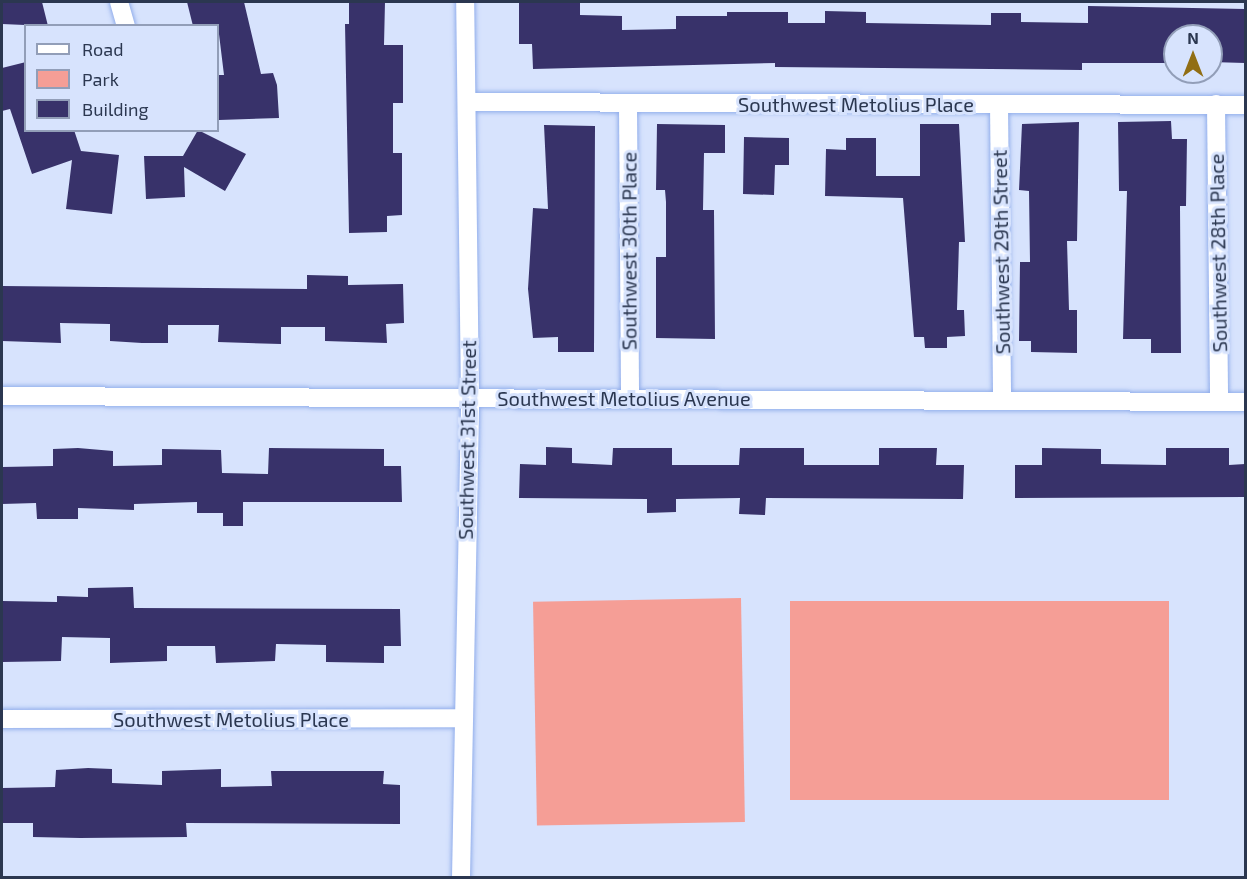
<!DOCTYPE html>
<html>
<head>
<meta charset="utf-8">
<style>
  body { margin:0 }
  #map { position:relative; width:1247px; height:879px; overflow:hidden; background:#d7e3fd; font-family:"Exo 2",sans-serif }
  div>[style] { position:absolute }
  .green>* { inset:0; background:#f59e96; transform-origin:0 0 }
  .building>* { inset:0; background:#38326a }
  .roads { filter:drop-shadow(0 0 2px #92aeeb) drop-shadow(0 0 2px #92aeeb) }
  .street>* { height:18px; margin:-9px; padding:0 9px; transform-origin:9px; border-radius:9px; background:#fff }
  span { translate:-50% -50%; white-space:nowrap; text-align:center; line-height:1.15; -webkit-text-stroke:6px #d7e3fd; paint-order:stroke }
  .street-label { font-size:20px; color:#2b3750 }
  .frame { position:absolute; inset:0; border:3px solid #2b3750; pointer-events:none }
  .legend { position:absolute; left:24px; top:24px; width:195px; height:108px; box-sizing:border-box; background:#d7e3fd; border:2px solid #929eb8; margin:0; padding:8px 10px; list-style:none; font-size:18px; color:#2b3750 }
  .legend li { display:flex; align-items:center; gap:12px; height:30px }
  .legend b { width:30px; border:2px solid #929eb8 }
  .north { position:absolute; left:1163px; top:24px; width:60px; height:60px; box-sizing:border-box; background:#d7e3fd; border:2px solid #929eb8; border-radius:50%; rotate:0deg; font-size:16px; font-weight:700; line-height:24px; text-align:center; color:#2b3750 }
  .north::after { content:''; display:block; margin:auto; width:21px; height:27px; background:#916e14; clip-path:polygon(50% 0,100% 100%,50% 72%,0 100%) }
</style>
</head>
<body>
<div id="map">
  <div class="green">
    <div style="left:741px;top:598px;width:224px;height:208px;rotate:89deg"></div>
    <div style="left:790px;top:601px;width:379px;height:199px"></div>
  </div>
  <div class="building">
    <div style="clip-path:polygon(2px 2px,42px 2px,48px 26px,2px 24px)"></div>
    <div style="clip-path:polygon(187px 2px,244px 2px,261px 74px,273px 73px,277px 85px,279px 118px,219px 120px,218px 75px,224px 75px,218px 26px,193px 26px)"></div>
    <div style="clip-path:polygon(349px 2px,385px 2px,384px 45px,403px 45px,403px 103px,393px 103px,393px 153px,402px 153px,402px 215px,387px 216px,387px 232px,349px 233px,345px 24px,349px 24px)"></div>
    <div style="clip-path:polygon(519px 3px,580px 3px,580px 15px,622px 16px,622px 30px,676px 29px,676px 16px,727px 16px,727px 12px,788px 12px,788px 23px,825px 23px,825px 11px,866px 12px,866px 23px,991px 25px,991px 13px,1021px 13px,1021px 22px,1088px 23px,1088px 6px,1245px 9px,1245px 63px,1211px 62px,1211px 36px,1175px 36px,1175px 46px,1167px 46px,1167px 63px,1082px 63px,1082px 70px,775px 67px,775px 63px,533px 69px,532px 44px,519px 44px)"></div>
    <div style="clip-path:polygon(26px 62px,26px 130px,74px 130px,81px 151px,119px 155px,112px 214px,66px 209px,72px 160px,32px 174px,10px 109px,2px 111px,2px 68px)"></div>
    <div style="clip-path:polygon(1171px 121px,1172px 139px,1187px 139px,1186px 206px,1180px 206px,1181px 353px,1151px 353px,1151px 339px,1123px 339px,1127px 191px,1119px 191px,1118px 122px)"></div>
    <div style="clip-path:polygon(1079px 122px,1077px 241px,1067px 241px,1069px 310px,1077px 310px,1077px 353px,1031px 352px,1031px 341px,1019px 341px,1020px 262px,1030px 262px,1029px 191px,1019px 190px,1022px 124px)"></div>
    <div style="clip-path:polygon(657px 124px,725px 125px,725px 153px,704px 153px,703px 210px,714px 210px,715px 339px,656px 338px,656px 257px,666px 257px,666px 202px,665px 190px,656px 190px)"></div>
    <div style="clip-path:polygon(920px 124px,959px 124px,965px 242px,959px 242px,957px 310px,964px 310px,965px 336px,947px 337px,947px 348px,925px 348px,924px 337px,914px 337px,903px 198px,825px 196px,826px 149px,846px 150px,846px 138px,876px 138px,876px 176px,920px 176px)"></div>
    <div style="clip-path:polygon(544px 125px,595px 126px,594px 352px,558px 352px,558px 337px,533px 338px,528px 289px,533px 208px,548px 209px)"></div>
    <div style="clip-path:polygon(198px 130px,246px 154px,225px 191px,184px 167px,185px 197px,146px 199px,144px 156px,183px 156px)"></div>
    <div style="clip-path:polygon(744px 137px,789px 138px,789px 165px,775px 165px,774px 195px,743px 194px)"></div>
    <div style="clip-path:polygon(307px 275px,348px 276px,348px 285px,403px 284px,404px 323px,386px 324px,387px 343px,325px 341px,325px 327px,281px 327px,281px 344px,218px 342px,219px 325px,168px 325px,168px 343px,142px 343px,110px 341px,110px 324px,60px 323px,61px 343px,2px 341px,2px 286px,307px 289px)"></div>
    <div style="clip-path:polygon(546px 447px,572px 448px,572px 463px,612px 465px,613px 448px,672px 448px,672px 465px,739px 465px,740px 448px,804px 448px,804px 465px,879px 465px,879px 448px,937px 448px,936px 465px,964px 465px,963px 499px,766px 498px,765px 515px,739px 514px,740px 498px,676px 499px,676px 512px,647px 513px,647px 499px,519px 498px,520px 464px,546px 465px)"></div>
    <div style="clip-path:polygon(78px 448px,113px 451px,113px 466px,162px 465px,162px 449px,221px 450px,222px 473px,268px 474px,269px 448px,384px 449px,384px 466px,401px 466px,402px 502px,243px 502px,243px 526px,223px 526px,223px 513px,197px 513px,197px 502px,134px 504px,134px 510px,78px 508px,78px 519px,37px 519px,36px 503px,2px 504px,2px 467px,53px 466px,53px 449px)"></div>
    <div style="clip-path:polygon(1042px 448px,1101px 449px,1101px 464px,1166px 465px,1166px 448px,1229px 448px,1229px 465px,1245px 464px,1245px 497px,1015px 498px,1015px 465px,1042px 465px)"></div>
    <div style="clip-path:polygon(133px 587px,134px 608px,400px 609px,401px 646px,384px 646px,384px 663px,326px 662px,326px 645px,276px 644px,275px 661px,216px 663px,215px 646px,167px 646px,167px 661px,110px 663px,110px 638px,62px 637px,61px 661px,2px 662px,2px 601px,57px 602px,57px 596px,88px 597px,88px 588px)"></div>
    <div style="clip-path:polygon(88px 768px,112px 769px,112px 783px,162px 785px,162px 771px,221px 769px,221px 787px,272px 786px,271px 771px,384px 771px,383px 784px,400px 785px,400px 824px,186px 823px,187px 837px,80px 838px,33px 837px,33px 823px,2px 823px,2px 788px,55px 787px,56px 770px)"></div>
  </div>
  <div class="roads">
    <div class="street">
      <div style="left:119px;top:2px;width:25px;rotate:74deg"></div>
      <div style="left:467px;top:102px;width:779px;rotate:0.22deg"></div>
      <div style="left:628px;top:103px;width:296px;rotate:89.6deg"></div>
      <div style="left:999px;top:104px;width:296px;rotate:89.4deg"></div>
      <div style="left:1216px;top:104px;width:298px;rotate:89.4deg"></div>
      <div style="left:2px;top:396px;width:1244px;rotate:0.28deg"></div>
      <div style="left:2px;top:719px;width:459px;rotate:-0.1deg"></div>
      <div style="left:461px;top:878px;width:481px;rotate:-88.9deg"></div>
      <div style="left:470px;top:397px;width:395px;rotate:-90.7deg"></div>
    </div>
  </div>
  <div class="street-label">
    <span style="left:856px;top:104px">Southwest Metolius Place</span>
    <span style="left:629px;top:251px;rotate:-90deg">Southwest 30th Place</span>
    <span style="left:1001px;top:252px;rotate:-91deg">Southwest 29th Street</span>
    <span style="left:1218px;top:253px;rotate:-91deg">Southwest 28th Place</span>
    <span style="left:624px;top:398px">Southwest Metolius Avenue</span>
    <span style="left:467px;top:440px;rotate:-89deg">Southwest 31st Street</span>
    <span style="left:231px;top:719px">Southwest Metolius Place</span>
  </div>
  <div class="frame"></div>
  <ul class="legend">
  <li><b style="height:8px;background:#fff"></b>Road</li>
  <li><b style="height:16px;background:#f59e96"></b>Park</li>
  <li><b style="height:16px;background:#38326a"></b>Building</li>
  </ul>
  <div class="north">N</div>
</div>
</body>
</html>
